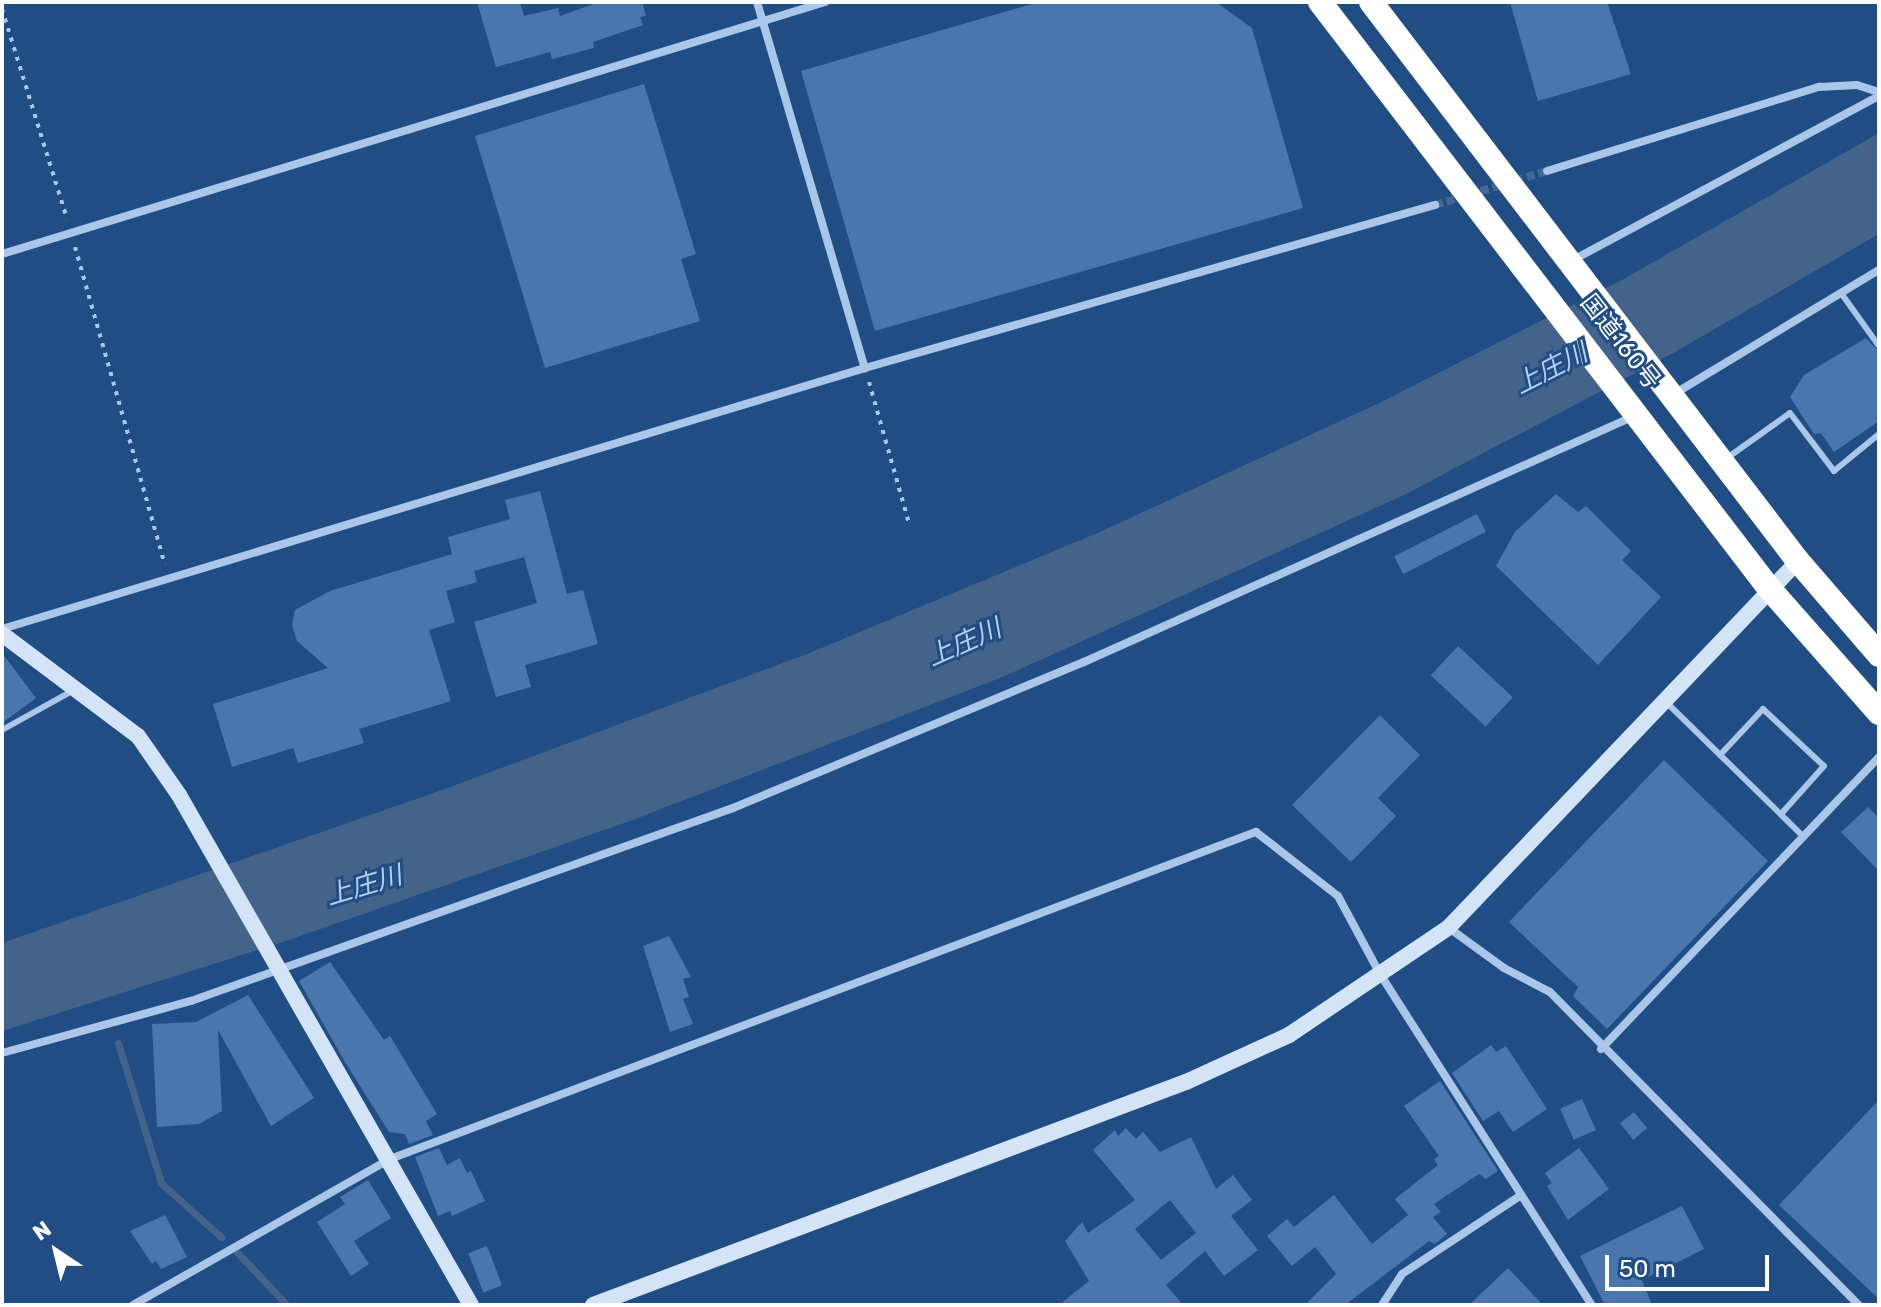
<!DOCTYPE html>
<html>
<head>
<meta charset="utf-8">
<style>
  body { margin:0 }
  #map { position:relative; width:1881px; height:1307px; overflow:hidden; background:#214d85; font-family:Rubik,"Noto Sans JP",sans-serif }
  div>[style] { position:absolute }
  .water>* { inset:0; background:#43638b }
  .stream>* { height:7px; margin:-3.5px; padding:0 3.5px; transform-origin:3.5px; border-radius:3.5px; background:#43638b }
  .building>* { inset:0; background:#4a76ad; transform-origin:0 0 }
  .street-tunnel>* { height:8px; margin-top:-4px; transform-origin:0; background:repeating-linear-gradient(90deg,#426897 0 8px,transparent 0 12px) }
  .path>* { height:4px; margin-top:-2px; transform-origin:0; background:repeating-linear-gradient(90deg,#aac6e9 0 4px,transparent 0 10px) }
  .lane>* { height:6px; margin:-3px; padding:0 3px; transform-origin:3px; border-radius:3px; background:#aac6e9 }
  .street>* { height:8px; margin:-4px; padding:0 4px; transform-origin:4px; border-radius:4px; background:#aac6e9 }
  .secondary>* { height:16px; margin:-8px; padding:0 8px; transform-origin:8px; border-radius:8px; background:#d4e4f7 }
  .highway>* { height:24px; margin:-12px; padding:0 12px; transform-origin:12px; border-radius:12px; background:#fff }
  span { translate:-50% -50%; white-space:nowrap; text-align:center; line-height:1.15; -webkit-text-stroke:6px #214d85; paint-order:stroke }
  .street-label { font-size:24px; color:#fff }
  .water-label { font-size:26px; color:#b5d0f0; font-style:italic }
  .frame { position:absolute; inset:0; border:4px solid #fff; pointer-events:none }
  .north { position:absolute; left:16px; top:1211px; width:80px; height:80px; -webkit-text-stroke:6px #214d85; paint-order:stroke; rotate:325deg; font-size:22px; font-weight:700; line-height:32px; text-align:center; color:#fff }
  .north::after { content:''; display:block; margin:auto; width:28px; height:36px; background:#fff; clip-path:polygon(50% 0,100% 100%,50% 72%,0 100%) }
  .scale { position:absolute; left:1605px; top:1255px; width:164px; height:36px; box-sizing:border-box; border:4px solid #fff; border-top:0; padding-left:10px; font-size:24px; line-height:28px; white-space:nowrap; color:#fff; -webkit-text-stroke:6px #214d85; paint-order:stroke }
</style>
</head>
<body>
<div id="map">
  <div class="water">
    <div style="clip-path:polygon(1879px 133px,1879px 234px,1675px 352px,1404px 495px,1005px 676px,630px 821px,283px 942px,2px 1031px,2px 943px,445px 789px,807px 654px,1102px 531px,1377px 404px,1622px 280px)"></div>
  </div>
  <div class="stream">
    <div style="left:118px;top:1043px;width:146px;rotate:72.9deg"></div>
    <div style="left:161px;top:1183px;width:81px;rotate:42deg"></div>
    <div style="left:235px;top:1250px;width:76px;rotate:46.6deg"></div>
  </div>
  <div class="building">
    <div style="clip-path:polygon(477px 2px,520px 2px,524px 16px,558px 8px,560px 16px,599px 2px,642px 2px,646px 16px,640px 17px,643px 25px,593px 42px,594px 48px,552px 59px,550px 52px,496px 67px)"></div>
    <div style="clip-path:polygon(1039px 2px,1216px 2px,1252px 28px,1303px 208px,875px 331px,801px 71px)"></div>
    <div style="clip-path:polygon(1510px 2px,1607px 2px,1631px 74px,1538px 101px)"></div>
    <div style="clip-path:polygon(644px 84px,696px 254px,681px 259px,700px 321px,545px 368px,475px 136px)"></div>
    <div style="clip-path:polygon(1866px 338px,1879px 352px,1879px 421px,1834px 452px,1821px 433px,1814px 434px,1790px 397px,1804px 375px)"></div>
    <div style="clip-path:polygon(540px 491px,567px 594px,583px 590px,598px 644px,525px 665px,531px 687px,496px 697px,474px 622px,537px 603px,524px 557px,474px 571px,477px 582px,446px 591px,455px 622px,429px 630px,451px 701px,359px 729px,364px 743px,298px 763px,293px 748px,232px 767px,213px 704px,328px 668px,297px 641px,292px 625px,295px 610px,330px 591px,452px 554px,448px 537px,510px 519px,505px 500px)"></div>
    <div style="clip-path:polygon(1556px 494px,1578px 512px,1586px 506px,1631px 551px,1622px 560px,1661px 597px,1598px 665px,1496px 566px,1515px 532px)"></div>
    <div style="left:1477px;top:514px;width:20px;height:93px;rotate:63deg"></div>
    <div style="left:1458px;top:646px;width:75px;height:40px;rotate:43deg"></div>
    <div style="clip-path:polygon(2px 653px,36px 698px,2px 723px)"></div>
    <div style="clip-path:polygon(1380px 715px,1420px 755px,1378px 798px,1396px 816px,1351px 862px,1292px 805px)"></div>
    <div style="clip-path:polygon(1664px 760px,1768px 861px,1607px 1029px,1573px 996px,1578px 987px,1509px 922px)"></div>
    <div style="clip-path:polygon(1868px 807px,1879px 818px,1879px 871px,1841px 832px)"></div>
    <div style="clip-path:polygon(669px 936px,691px 977px,683px 979px,689px 997px,683px 999px,693px 1024px,670px 1032px,643px 946px)"></div>
    <div style="clip-path:polygon(330px 962px,384px 1040px,390px 1036px,437px 1114px,426px 1121px,433px 1135px,409px 1144px,405px 1134px,389px 1132px,345px 1062px,299px 981px)"></div>
    <div style="clip-path:polygon(248px 995px,314px 1098px,271px 1126px,218px 1030px,222px 1111px,199px 1124px,157px 1127px,152px 1024px,196px 1022px)"></div>
    <div style="clip-path:polygon(1491px 1045px,1496px 1052px,1506px 1046px,1547px 1109px,1513px 1132px,1499px 1111px,1483px 1121px,1452px 1073px)"></div>
    <div style="clip-path:polygon(1440px 1081px,1498px 1171px,1486px 1179px,1479px 1174px,1434px 1204px,1441px 1212px,1433px 1217px,1447px 1234px,1435px 1244px,1429px 1241px,1345px 1305px,1305px 1305px,1336px 1274px,1315px 1247px,1292px 1266px,1267px 1236px,1287px 1219px,1294px 1227px,1334px 1195px,1372px 1244px,1408px 1215px,1395px 1199px,1438px 1165px,1434px 1159px,1439px 1156px,1404px 1106px)"></div>
    <div style="left:1582px;top:1099px;width:34px;height:24px;rotate:66deg"></div>
    <div style="clip-path:polygon(1879px 1100px,1879px 1299px,1779px 1205px)"></div>
    <div style="left:1634px;top:1112px;width:21px;height:18px;rotate:51deg"></div>
    <div style="clip-path:polygon(evenodd,1126px 1128px,1136px 1139px,1143px 1132px,1160px 1152px,1191px 1137px,1216px 1189px,1233px 1175px,1252px 1200px,1231px 1216px,1258px 1250px,1224px 1276px,1205px 1251px,1166px 1285px,1183px 1305px,1059px 1305px,1089px 1281px,1065px 1241px,1082px 1222px,1088px 1233px,1135px 1200px,1093px 1150px,1115px 1130px,1118px 1136px,1126px 1128px,1170px 1200px,1196px 1233px,1161px 1260px,1135px 1229px,1170px 1200px)"></div>
    <div style="clip-path:polygon(439px 1148px,447px 1165px,460px 1158px,467px 1173px,471px 1171px,485px 1201px,452px 1216px,450px 1211px,438px 1216px,415px 1157px)"></div>
    <div style="clip-path:polygon(1579px 1148px,1609px 1189px,1568px 1220px,1547px 1186px,1552px 1183px,1545px 1173px)"></div>
    <div style="clip-path:polygon(368px 1180px,391px 1218px,354px 1241px,369px 1264px,351px 1276px,317px 1222px,345px 1204px,340px 1197px)"></div>
    <div style="clip-path:polygon(1682px 1206px,1704px 1249px,1642px 1280px,1652px 1305px,1605px 1305px,1580px 1256px)"></div>
    <div style="clip-path:polygon(165px 1215px,187px 1257px,161px 1269px,156px 1261px,152px 1264px,130px 1231px)"></div>
    <div style="left:487px;top:1246px;width:42px;height:20px;rotate:69deg"></div>
    <div style="clip-path:polygon(1508px 1268px,1543px 1305px,1469px 1305px)"></div>
  </div>
  <div class="street-tunnel">
    <div style="left:1435px;top:205px;width:117px;rotate:-16.9deg"></div>
  </div>
  <div class="path">
    <div style="left:2px;top:9px;width:220px;rotate:72.8deg"></div>
    <div style="left:75px;top:247px;width:330px;rotate:74.2deg"></div>
    <div style="left:869px;top:382px;width:147px;rotate:74.2deg"></div>
  </div>
  <div class="lane">
    <div style="left:1841px;top:293px;width:65px;rotate:54.4deg"></div>
    <div style="left:1727px;top:458px;width:77px;rotate:-35.5deg"></div>
    <div style="left:1790px;top:413px;width:73px;rotate:52.8deg"></div>
    <div style="left:1834px;top:471px;width:58px;rotate:-39.4deg"></div>
    <div style="left:1666px;top:702px;width:192px;rotate:44.4deg"></div>
    <div style="left:2px;top:730px;width:80px;rotate:-29.1deg"></div>
    <div style="left:1720px;top:755px;width:63px;rotate:-46.9deg"></div>
    <div style="left:1763px;top:709px;width:83px;rotate:43.1deg"></div>
    <div style="left:1824px;top:766px;width:64px;rotate:131.9deg"></div>
  </div>
  <div class="street">
    <div style="left:757px;top:2px;width:382px;rotate:73.6deg"></div>
    <div style="left:1547px;top:171px;width:285px;rotate:-17.2deg"></div>
    <div style="left:1819px;top:87px;width:38px;rotate:-3deg"></div>
    <div style="left:1857px;top:85px;width:23px;rotate:18deg"></div>
    <div style="left:2px;top:254px;width:861px;rotate:-17.02deg"></div>
    <div style="left:1573px;top:260px;width:347px;rotate:-28.2deg"></div>
    <div style="left:1674px;top:394px;width:240px;rotate:-31.2deg"></div>
    <div style="left:2px;top:629px;width:902px;rotate:-16.83deg"></div>
    <div style="left:865px;top:368px;width:593px;rotate:-15.96deg"></div>
    <div style="left:1449px;top:928px;width:68px;rotate:36deg"></div>
    <div style="left:1504px;top:968px;width:52px;rotate:27.6deg"></div>
    <div style="left:1550px;top:992px;width:440px;rotate:45.4deg"></div>
    <div style="left:1601px;top:1049px;width:403px;rotate:-46.4deg"></div>
    <div style="left:2px;top:1053px;width:196px;rotate:-15.4deg"></div>
    <div style="left:191px;top:1001px;width:575px;rotate:-19.6deg"></div>
    <div style="left:733px;top:808px;width:380px;rotate:-22.6deg"></div>
    <div style="left:1084px;top:662px;width:600px;rotate:-24.09deg"></div>
    <div style="left:133px;top:1305px;width:296px;rotate:-29.6deg"></div>
    <div style="left:390px;top:1159px;width:926px;rotate:-20.69deg"></div>
    <div style="left:1256px;top:832px;width:104px;rotate:38deg"></div>
    <div style="left:1338px;top:896px;width:89px;rotate:61.7deg"></div>
    <div style="left:1380px;top:974px;width:393px;rotate:57.4deg"></div>
    <div style="left:1382px;top:1305px;width:37px;rotate:-57deg"></div>
    <div style="left:1402px;top:1274px;width:141px;rotate:-33.5deg"></div>
  </div>
  <div class="secondary">
    <div style="left:2px;top:634px;width:170px;rotate:36.9deg"></div>
    <div style="left:138px;top:736px;width:72px;rotate:55.2deg"></div>
    <div style="left:179px;top:795px;width:588px;rotate:60.21deg"></div>
    <div style="left:593px;top:1305px;width:634px;rotate:-20.61deg"></div>
    <div style="left:1186px;top:1082px;width:113px;rotate:-24.5deg"></div>
    <div style="left:1289px;top:1035px;width:193px;rotate:-34deg"></div>
    <div style="left:1449px;top:927px;width:506px;rotate:-46.36deg"></div>
  </div>
  <div class="highway">
    <div style="left:1320px;top:2px;width:737px;rotate:52.55deg"></div>
    <div style="left:1768px;top:587px;width:168px;rotate:48.6deg"></div>
    <div style="left:1371px;top:2px;width:703px;rotate:52.63deg"></div>
    <div style="left:1798px;top:561px;width:124px;rotate:49.2deg"></div>
  </div>
  <div class="street-label">
    <span style="left:1620px;top:342px;rotate:52deg">国道160号</span>
  </div>
  <div class="water-label">
    <span style="left:1551px;top:369px;rotate:-27deg">上庄川</span>
    <span style="left:964px;top:643px;rotate:-24deg">上庄川</span>
    <span style="left:364px;top:886px;rotate:-17deg">上庄川</span>
  </div>
  <div class="frame"></div>
  <div class="north">N</div>
  <div class="scale">50 m</div>
</div>
</body>
</html>
